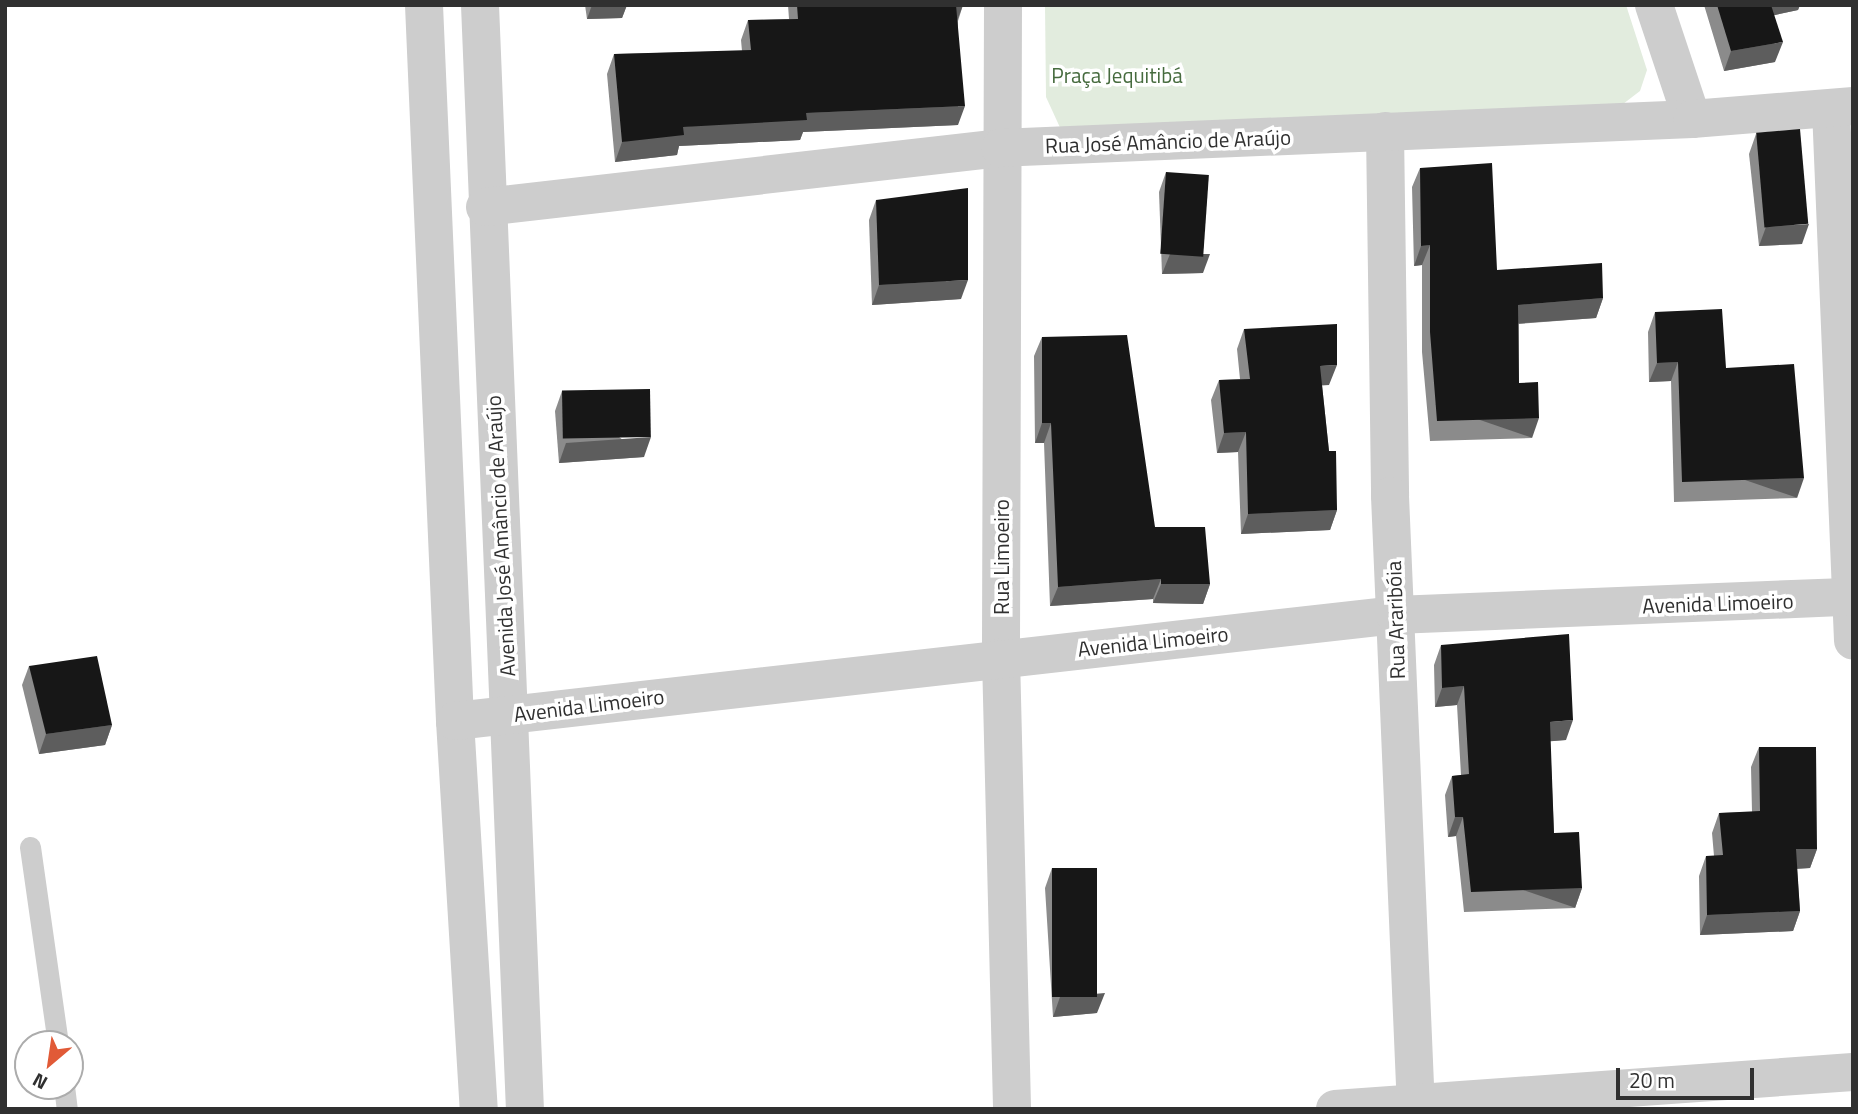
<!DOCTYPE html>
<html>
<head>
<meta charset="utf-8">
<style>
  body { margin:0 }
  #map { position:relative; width:1858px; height:1114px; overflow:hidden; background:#fff; font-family:"Titillium Web",sans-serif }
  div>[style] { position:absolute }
  .green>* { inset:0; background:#e2ecde }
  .service>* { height:21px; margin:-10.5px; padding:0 10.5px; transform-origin:10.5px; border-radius:10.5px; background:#cdcdcd }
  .minor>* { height:38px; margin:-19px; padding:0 19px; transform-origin:19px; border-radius:19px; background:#cdcdcd }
  .wall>* { inset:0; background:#8b8b8b }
  .shaded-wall>* { inset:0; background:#5d5d5d; transform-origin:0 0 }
  .building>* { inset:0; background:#171717; transform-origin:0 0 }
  span { translate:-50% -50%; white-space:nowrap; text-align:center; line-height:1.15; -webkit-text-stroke:7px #fff; paint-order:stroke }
  .park-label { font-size:21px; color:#466b3e }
  .street-label { font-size:21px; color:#303030 }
  .frame { position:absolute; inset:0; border:7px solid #303030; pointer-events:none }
  .north { position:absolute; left:14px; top:1030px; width:70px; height:70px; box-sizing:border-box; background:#fff; border:2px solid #acacac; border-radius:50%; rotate:209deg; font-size:19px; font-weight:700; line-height:28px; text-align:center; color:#303030 }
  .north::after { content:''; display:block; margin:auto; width:24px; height:32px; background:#e15a37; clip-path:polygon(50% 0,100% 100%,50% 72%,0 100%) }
  .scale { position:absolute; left:1616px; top:1068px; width:138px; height:32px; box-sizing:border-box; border:4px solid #303030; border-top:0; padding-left:9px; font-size:21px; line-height:24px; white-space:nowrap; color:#303030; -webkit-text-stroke:5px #fff; paint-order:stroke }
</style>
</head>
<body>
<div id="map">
  <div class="green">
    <div style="clip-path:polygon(1045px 5px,1626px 5px,1647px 70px,1640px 91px,1623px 104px,1063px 134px,1046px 97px)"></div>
  </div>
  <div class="service">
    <div style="left:30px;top:847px;width:199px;rotate:81.9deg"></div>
    <div style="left:64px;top:1086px;width:23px;rotate:83deg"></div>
  </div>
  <div class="minor">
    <div style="left:424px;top:5px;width:717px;rotate:87.52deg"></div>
    <div style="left:455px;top:721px;width:389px;rotate:86.5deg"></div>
    <div style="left:480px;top:5px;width:1105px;rotate:87.67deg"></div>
    <div style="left:1003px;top:5px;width:652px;rotate:90.18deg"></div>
    <div style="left:1001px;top:657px;width:452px;rotate:88.6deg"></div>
    <div style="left:1654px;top:5px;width:120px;rotate:71.6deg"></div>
    <div style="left:1831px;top:109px;width:532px;rotate:87.63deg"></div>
    <div style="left:1385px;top:131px;width:365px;rotate:89.2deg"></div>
    <div style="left:1390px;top:496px;width:614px;rotate:87.57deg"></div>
    <div style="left:485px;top:207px;width:518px;rotate:-6.54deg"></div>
    <div style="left:1000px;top:148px;width:693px;rotate:-2.4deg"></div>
    <div style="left:1692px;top:119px;width:162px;rotate:-4.6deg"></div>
    <div style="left:455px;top:721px;width:946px;rotate:-6.43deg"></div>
    <div style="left:1395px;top:615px;width:458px;rotate:-2.3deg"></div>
    <div style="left:1335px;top:1109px;width:519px;rotate:-4.09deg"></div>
  </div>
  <div class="wall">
    <div style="clip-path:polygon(585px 5px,627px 5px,622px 18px,587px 19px)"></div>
    <div style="clip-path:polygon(788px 5px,963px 5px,958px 21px,958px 125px,803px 132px,800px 140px,679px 146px,677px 155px,615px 162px,607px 74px,614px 54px,742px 51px,741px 40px,748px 20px,789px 19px)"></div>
    <div style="clip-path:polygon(1704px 5px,1800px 5px,1798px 10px,1774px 15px,1775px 62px,1724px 71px)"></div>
    <div style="clip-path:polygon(1756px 134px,1802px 244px,1759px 246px,1749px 154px)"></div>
    <div style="clip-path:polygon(1420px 168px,1497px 270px,1603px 298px,1596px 318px,1519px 324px,1519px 383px,1532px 438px,1430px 441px,1422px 352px,1422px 265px,1414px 266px,1412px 187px)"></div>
    <div style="clip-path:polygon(1166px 172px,1203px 273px,1162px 274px,1159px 192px)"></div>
    <div style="clip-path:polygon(876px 200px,961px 299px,872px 305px,869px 220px)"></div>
    <div style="clip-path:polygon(1655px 312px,1726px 368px,1797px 498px,1674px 502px,1671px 381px,1649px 382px,1648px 332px)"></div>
    <div style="clip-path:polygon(1244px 329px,1329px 385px,1322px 385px,1329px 451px,1337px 510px,1330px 530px,1241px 534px,1238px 452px,1217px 453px,1211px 400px,1219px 380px,1240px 379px,1237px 349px)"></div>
    <div style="clip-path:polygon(1042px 337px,1155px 527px,1210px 584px,1203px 604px,1153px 603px,1153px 599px,1050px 606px,1044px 443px,1035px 443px,1034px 356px)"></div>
    <div style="clip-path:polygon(562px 391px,644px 457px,559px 463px,555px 411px)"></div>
    <div style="clip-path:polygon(1441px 645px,1566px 740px,1550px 741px,1554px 833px,1582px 888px,1575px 908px,1464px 912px,1456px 836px,1448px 837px,1445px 795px,1452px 776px,1461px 775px,1457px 705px,1435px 707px,1434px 665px)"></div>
    <div style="clip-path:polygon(29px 666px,112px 725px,105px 745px,39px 754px,22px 685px)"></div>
    <div style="clip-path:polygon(1759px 747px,1817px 849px,1810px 868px,1797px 869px,1800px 911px,1793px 931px,1700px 935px,1699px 876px,1706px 856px,1714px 856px,1712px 833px,1719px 813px,1752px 812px,1751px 767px)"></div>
    <div style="clip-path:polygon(1052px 868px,1097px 1013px,1053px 1017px,1045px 888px)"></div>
  </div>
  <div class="shaded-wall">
    <div style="clip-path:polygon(592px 5px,627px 5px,622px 18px,587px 19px)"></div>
    <div style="clip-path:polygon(955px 5px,963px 5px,957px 21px)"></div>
    <div style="clip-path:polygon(1766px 5px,1800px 5px,1798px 10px,1761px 18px)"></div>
    <div style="clip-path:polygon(1783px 42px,1775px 62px,1724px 71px,1731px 51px)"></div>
    <div style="clip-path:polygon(965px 106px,958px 125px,803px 132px,800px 140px,679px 146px,677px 155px,615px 162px,622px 142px,683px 127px,806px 113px)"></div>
    <div style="clip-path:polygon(1809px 224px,1802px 244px,1759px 246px,1766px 227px)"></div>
    <div style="clip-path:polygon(1430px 245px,1422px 265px,1414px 266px,1421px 246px)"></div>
    <div style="clip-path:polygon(1170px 254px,1210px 254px,1203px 273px,1162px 274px)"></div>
    <div style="clip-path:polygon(968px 280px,961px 299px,872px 305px,879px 285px)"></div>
    <div style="clip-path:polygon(1603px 298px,1596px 318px,1511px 324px,1518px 305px)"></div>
    <div style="clip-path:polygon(1678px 362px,1671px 381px,1649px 382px,1657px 363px)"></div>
    <div style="clip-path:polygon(1337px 365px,1329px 385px,1313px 386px,1320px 366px)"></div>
    <div style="left:1539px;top:418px;width:21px;height:102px;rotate:109deg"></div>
    <div style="clip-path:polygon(1042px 423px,1051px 423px,1044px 443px,1035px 443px)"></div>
    <div style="clip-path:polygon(1246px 432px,1238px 452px,1217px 453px,1224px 433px)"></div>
    <div style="clip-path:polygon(651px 437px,644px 457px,559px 463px,566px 443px)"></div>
    <div style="left:1804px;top:478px;width:21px;height:122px;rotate:109deg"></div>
    <div style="clip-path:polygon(1337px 510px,1330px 530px,1241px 534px,1248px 514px)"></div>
    <div style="clip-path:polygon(1161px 579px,1153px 599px,1050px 606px,1058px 587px)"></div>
    <div style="clip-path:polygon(1161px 584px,1210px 584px,1203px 604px,1153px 603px)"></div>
    <div style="clip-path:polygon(1464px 686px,1457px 705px,1435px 707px,1442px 688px)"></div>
    <div style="clip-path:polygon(1573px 720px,1566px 740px,1542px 742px,1550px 722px)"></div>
    <div style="clip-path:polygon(112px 725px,105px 745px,39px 754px,46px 734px)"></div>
    <div style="clip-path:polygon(1455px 817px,1463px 817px,1456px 836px,1448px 837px)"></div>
    <div style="clip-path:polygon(1796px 849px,1817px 849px,1810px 868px,1789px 869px)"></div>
    <div style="left:1582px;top:888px;width:21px;height:111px;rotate:109deg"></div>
    <div style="clip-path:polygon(1800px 911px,1793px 931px,1700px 935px,1707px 915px)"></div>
    <div style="clip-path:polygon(1105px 993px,1097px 1013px,1053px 1017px,1060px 997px)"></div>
  </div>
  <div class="building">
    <div style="clip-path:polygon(797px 5px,956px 5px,965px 106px,806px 113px,807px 120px,683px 127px,684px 135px,622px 142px,614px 54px,751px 50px,748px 20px,798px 19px)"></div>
    <div style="clip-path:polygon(1717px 5px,1771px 5px,1783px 42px,1731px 51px)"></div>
    <div style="left:1800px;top:129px;width:95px;height:44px;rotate:85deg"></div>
    <div style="clip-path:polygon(1492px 163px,1497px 270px,1602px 263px,1603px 298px,1518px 305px,1519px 383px,1538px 382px,1539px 418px,1437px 421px,1430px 332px,1430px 245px,1421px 246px,1420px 168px)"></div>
    <div style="left:1166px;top:172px;width:43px;height:82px;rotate:4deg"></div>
    <div style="clip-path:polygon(968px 188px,968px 280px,879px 285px,876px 200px)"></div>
    <div style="clip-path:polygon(1722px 309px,1726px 368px,1794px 364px,1804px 478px,1682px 482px,1678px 362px,1657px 363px,1655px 312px)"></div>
    <div style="clip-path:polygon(1337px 324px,1337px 365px,1320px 366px,1329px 451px,1336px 451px,1337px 510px,1248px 514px,1246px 432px,1224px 433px,1219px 380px,1250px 379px,1244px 329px)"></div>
    <div style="clip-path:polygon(1127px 335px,1155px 527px,1205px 527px,1210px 584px,1161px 584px,1161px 579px,1058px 587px,1051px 423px,1042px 423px,1042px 337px)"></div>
    <div style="left:650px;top:389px;width:48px;height:88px;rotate:89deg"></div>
    <div style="clip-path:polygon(1569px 634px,1573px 720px,1550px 722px,1554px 833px,1579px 832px,1582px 888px,1471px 892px,1463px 817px,1455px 817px,1452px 776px,1469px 774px,1464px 686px,1442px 688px,1441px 645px)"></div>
    <div style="clip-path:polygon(97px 656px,112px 725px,46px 734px,29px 666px)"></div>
    <div style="clip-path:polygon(1759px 747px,1816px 747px,1817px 849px,1796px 849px,1800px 911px,1707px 915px,1706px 856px,1723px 855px,1719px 813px,1760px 811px)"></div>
    <div style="left:1052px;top:868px;width:45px;height:129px"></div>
  </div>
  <div class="park-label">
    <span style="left:1117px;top:75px">Praça Jequitibá</span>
  </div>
  <div class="street-label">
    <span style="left:1168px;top:141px;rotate:-2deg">Rua José Amâncio de Araújo</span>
    <span style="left:500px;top:536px;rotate:-93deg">Avenida José Amâncio de Araújo</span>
    <span style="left:1001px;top:557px;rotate:-90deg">Rua Limoeiro</span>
    <span style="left:1718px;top:603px;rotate:-2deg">Avenida Limoeiro</span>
    <span style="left:1395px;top:620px;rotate:-92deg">Rua Araribóia</span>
    <span style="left:1153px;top:641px;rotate:-6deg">Avenida Limoeiro</span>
    <span style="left:589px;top:705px;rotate:-7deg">Avenida Limoeiro</span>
  </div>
  <div class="frame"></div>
  <div class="north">N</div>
  <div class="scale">20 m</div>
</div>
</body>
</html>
